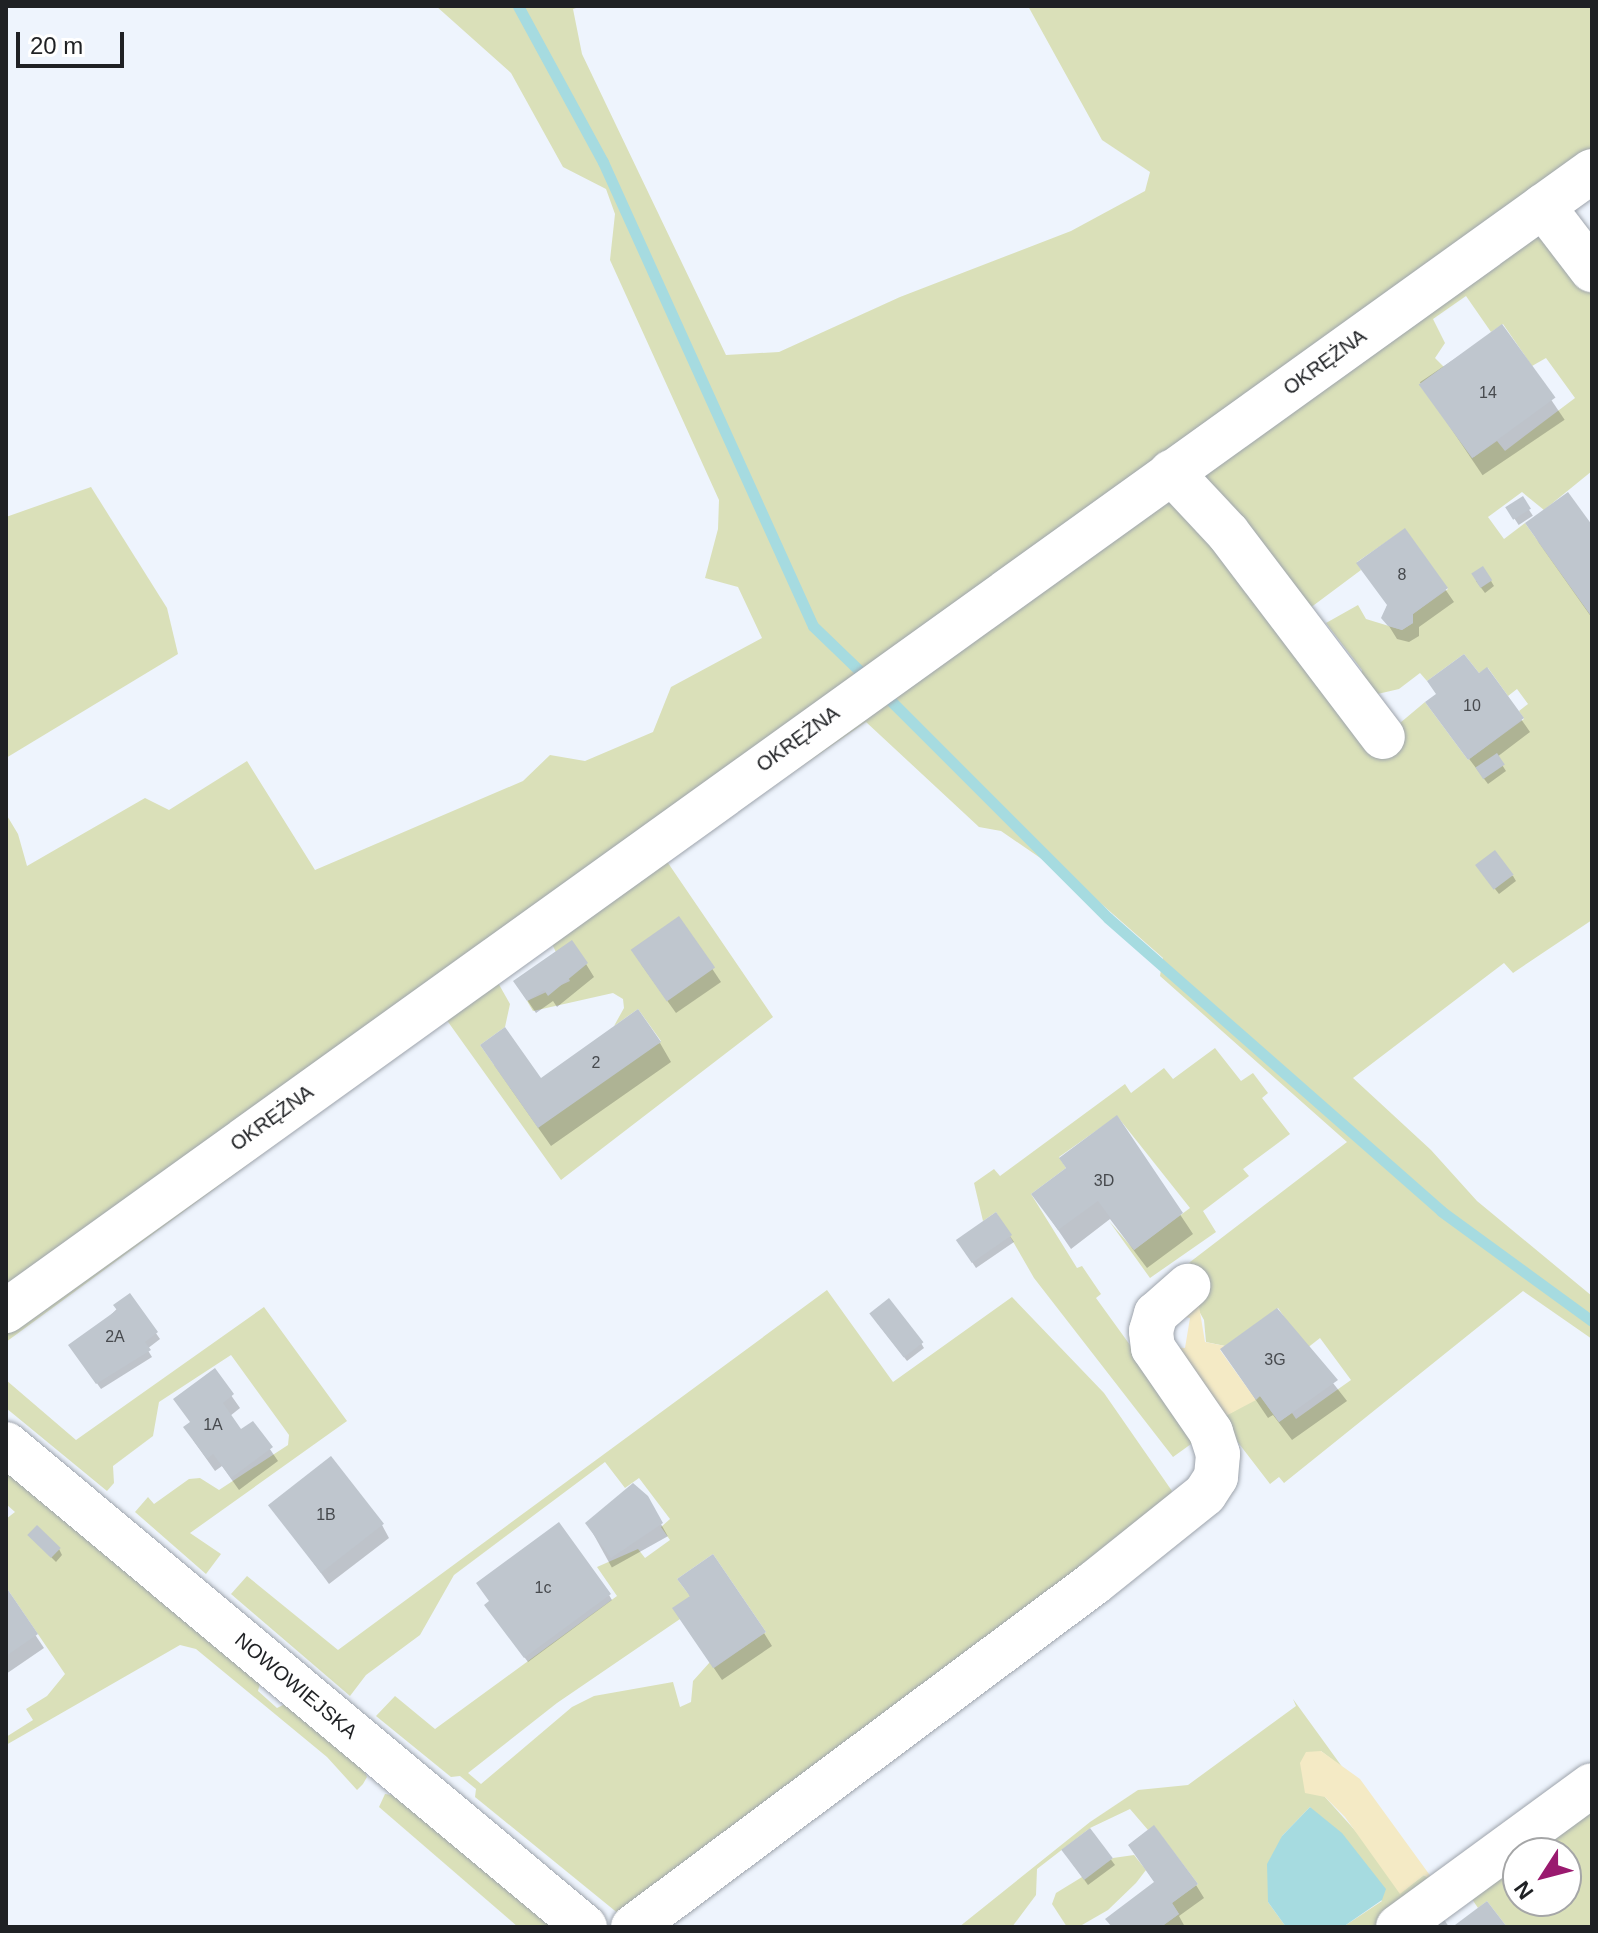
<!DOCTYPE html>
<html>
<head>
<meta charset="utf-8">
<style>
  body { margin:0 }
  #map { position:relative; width:1598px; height:1933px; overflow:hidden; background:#eef4fd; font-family:Helvetica,sans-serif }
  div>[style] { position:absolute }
  .green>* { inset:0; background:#dae0b9 }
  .sand>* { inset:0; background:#f4eac5 }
  .water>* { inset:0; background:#a6dbe0 }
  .shadow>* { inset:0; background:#0003; transform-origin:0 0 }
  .stream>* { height:11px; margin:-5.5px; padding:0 5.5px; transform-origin:5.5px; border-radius:5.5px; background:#a6dbe0 }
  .building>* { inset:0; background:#bfc6ce; transform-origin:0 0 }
  .roads { filter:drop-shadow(0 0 2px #9ea4ac) drop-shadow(0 0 2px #9ea4ac) }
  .minor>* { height:44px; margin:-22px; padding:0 22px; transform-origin:22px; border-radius:22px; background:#fff }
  span { translate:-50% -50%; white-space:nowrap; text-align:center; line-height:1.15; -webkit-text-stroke:8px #fff; paint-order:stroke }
  .number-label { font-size:16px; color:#474a4e }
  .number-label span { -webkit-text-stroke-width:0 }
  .street-label { font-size:20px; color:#1f2124 }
  .frame { position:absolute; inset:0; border:8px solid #1f2124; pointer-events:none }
  .north { position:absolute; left:1502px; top:1837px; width:80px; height:80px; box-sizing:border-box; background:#fff; border:2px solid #a5a6a7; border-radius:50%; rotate:234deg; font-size:22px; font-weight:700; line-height:32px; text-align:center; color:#1f2124 }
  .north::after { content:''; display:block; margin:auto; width:28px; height:36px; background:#9a1a6f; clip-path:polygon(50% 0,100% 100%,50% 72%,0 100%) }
  .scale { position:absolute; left:16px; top:32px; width:108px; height:36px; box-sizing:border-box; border:4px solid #1f2124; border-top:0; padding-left:10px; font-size:24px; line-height:28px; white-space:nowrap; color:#1f2124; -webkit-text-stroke:6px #fff; paint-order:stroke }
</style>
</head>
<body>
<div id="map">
  <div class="green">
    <div style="clip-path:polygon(436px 6px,582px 6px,573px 9px,582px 54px,726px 355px,779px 352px,900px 297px,1071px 231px,1145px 191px,1150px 172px,1102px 140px,1028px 6px,1592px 6px,1592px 159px,6px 1296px,6px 814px,18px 834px,27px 866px,145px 798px,169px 810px,247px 761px,315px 870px,523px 781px,550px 755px,585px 761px,653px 732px,671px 687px,762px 638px,738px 587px,705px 578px,718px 529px,719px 500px,610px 260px,615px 214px,606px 189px,563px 167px,511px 73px)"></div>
    <div style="clip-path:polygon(evenodd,1540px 225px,1592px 284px,1592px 471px,1544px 510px,1522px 492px,1488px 517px,1504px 539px,1525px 523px,1592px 617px,1592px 920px,1513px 973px,1504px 963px,1353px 1078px,1431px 1150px,1477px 1201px,1592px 1296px,1592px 1339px,1523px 1291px,1284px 1483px,1279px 1477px,1270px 1484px,1220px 1419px,1260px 1396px,1279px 1422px,1292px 1413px,1296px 1419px,1351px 1380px,1320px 1338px,1306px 1349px,1278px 1308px,1225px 1346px,1206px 1342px,1204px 1320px,1177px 1272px,1347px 1142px,1160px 976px,1163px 958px,1081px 886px,1001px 831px,979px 827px,866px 722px,666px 860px,773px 1017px,561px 1180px,446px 1019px,6px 1342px,6px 1325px,1111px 526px,1176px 499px,1381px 739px,1425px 702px,1468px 760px,1524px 719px,1519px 711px,1528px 704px,1517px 689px,1508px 696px,1488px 668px,1479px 673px,1464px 654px,1427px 681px,1420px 673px,1399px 689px,1369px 696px,1360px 684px,1362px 670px,1326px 623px,1358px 605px,1366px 619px,1402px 630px,1413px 623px,1413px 614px,1448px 589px,1405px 529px,1357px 562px,1361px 570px,1306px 611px,1190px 471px,1540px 225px,1466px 296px,1491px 332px,1503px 324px,1532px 366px,1546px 358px,1575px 398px,1505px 451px,1497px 441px,1474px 457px,1421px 387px,1445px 368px,1435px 358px,1445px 343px,1433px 319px,1466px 296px,1540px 225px,551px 942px,570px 981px,527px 1001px,533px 1011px,613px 993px,623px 999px,624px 1008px,614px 1026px,638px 1009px,661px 1041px,538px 1127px,480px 1045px,505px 1027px,510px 1004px,497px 981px,551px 942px)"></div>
    <div style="clip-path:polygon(91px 487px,167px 608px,178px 654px,6px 758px,6px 517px)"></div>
    <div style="clip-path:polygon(1215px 1048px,1241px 1081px,1253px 1073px,1268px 1093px,1262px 1098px,1290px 1134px,1243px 1169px,1249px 1176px,1203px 1211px,1216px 1232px,1150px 1278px,1109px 1221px,1134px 1250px,1190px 1208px,1117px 1116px,1059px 1157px,1066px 1168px,1031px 1194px,1077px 1268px,1082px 1266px,1101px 1294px,1096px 1298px,1198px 1439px,1173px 1457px,1034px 1278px,996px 1212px,983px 1221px,974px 1183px,994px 1169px,1000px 1176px,1125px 1084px,1131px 1093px,1164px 1068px,1173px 1079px)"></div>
    <div style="clip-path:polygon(evenodd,827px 1290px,893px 1382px,1012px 1297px,1104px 1393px,1172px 1491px,1162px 1512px,625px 1919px,475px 1797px,476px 1789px,460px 1776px,451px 1777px,376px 1716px,395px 1696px,435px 1729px,617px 1596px,597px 1567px,638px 1549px,645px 1558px,670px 1540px,661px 1527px,670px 1519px,639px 1478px,625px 1488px,605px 1462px,454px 1575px,420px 1635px,366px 1675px,350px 1696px,231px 1594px,247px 1576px,338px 1650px,827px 1290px,713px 1554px,766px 1632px,714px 1668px,710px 1662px,693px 1681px,691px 1702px,680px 1707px,673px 1682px,594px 1696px,572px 1707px,481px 1784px,468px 1773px,557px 1703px,680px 1619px,690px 1596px,677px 1579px,713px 1554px)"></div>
    <div style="clip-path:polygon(264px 1307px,347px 1421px,190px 1533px,221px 1554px,206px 1574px,135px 1512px,148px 1497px,154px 1504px,189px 1479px,200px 1478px,219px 1490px,288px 1445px,289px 1435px,231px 1355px,159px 1402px,153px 1436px,113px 1466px,114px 1483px,107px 1491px,6px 1408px,6px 1380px,76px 1440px)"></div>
    <div style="clip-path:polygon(6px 1467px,260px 1683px,258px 1691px,277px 1708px,285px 1704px,362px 1766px,367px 1777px,363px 1784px,357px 1790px,327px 1757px,196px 1649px,180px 1645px,6px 1745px,6px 1737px,33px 1720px,26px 1709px,47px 1696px,65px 1674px,6px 1587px,6px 1519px,15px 1512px,6px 1504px)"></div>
    <div style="clip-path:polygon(1293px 1699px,1343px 1768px,1321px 1751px,1325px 1797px,1369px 1846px,1400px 1893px,1424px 1875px,1437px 1885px,1379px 1927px,1343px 1927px,1382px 1901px,1310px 1807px,1282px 1836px,1268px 1902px,1286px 1927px,1161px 1927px,1179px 1914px,1172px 1903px,1198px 1884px,1154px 1826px,1148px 1830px,1130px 1809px,1090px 1828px,1037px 1869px,1036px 1895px,1012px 1927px,959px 1927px,1090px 1822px,1138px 1790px,1188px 1785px,1296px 1706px)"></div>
    <div style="clip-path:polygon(385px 1794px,392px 1795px,558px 1927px,518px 1927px,379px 1807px)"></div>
    <div style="clip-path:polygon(1592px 1800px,1592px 1927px,1507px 1927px,1487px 1901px,1478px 1908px,1470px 1896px,1518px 1855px,1518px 1901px,1566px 1901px,1566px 1853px,1521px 1853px)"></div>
    <div style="clip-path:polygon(1134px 1855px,1146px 1870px,1136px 1883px,1108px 1910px,1082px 1925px,1067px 1927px,1052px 1904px,1056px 1893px,1113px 1858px)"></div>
  </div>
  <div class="sand">
    <div style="clip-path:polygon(1198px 1300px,1205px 1342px,1225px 1346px,1220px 1350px,1256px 1400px,1220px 1419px,1171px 1347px,1185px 1348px,1190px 1318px,1178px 1315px)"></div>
    <div style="clip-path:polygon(1321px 1751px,1360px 1779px,1437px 1885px,1424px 1875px,1400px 1894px,1345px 1817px,1325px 1797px,1305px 1793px,1300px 1763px,1306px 1752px)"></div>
  </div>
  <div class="water">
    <div style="clip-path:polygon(1310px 1807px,1342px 1833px,1386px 1889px,1382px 1900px,1343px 1927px,1286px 1927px,1268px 1902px,1267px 1864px,1282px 1836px)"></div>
  </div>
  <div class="shadow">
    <div style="left:1502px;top:327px;width:112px;height:99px;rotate:56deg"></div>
    <div style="left:1522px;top:499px;width:20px;height:17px;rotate:57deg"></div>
    <div style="clip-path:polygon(1528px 524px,1592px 529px,1592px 618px,1539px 543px)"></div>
    <div style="clip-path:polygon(1405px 531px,1454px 602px,1419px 627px,1419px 636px,1409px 642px,1397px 639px,1384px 618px)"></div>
    <div style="clip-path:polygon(1476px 581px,1491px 581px,1494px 586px,1485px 593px)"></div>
    <div style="clip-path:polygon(1487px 670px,1530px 732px,1497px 757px,1506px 771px,1488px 784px,1427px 703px)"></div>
    <div style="clip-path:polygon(1481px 871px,1513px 876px,1516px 881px,1499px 894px)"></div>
    <div style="clip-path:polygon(679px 919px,721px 982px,676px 1013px,641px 964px)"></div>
    <div style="clip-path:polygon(586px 964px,594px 977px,557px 1007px,553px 1001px,536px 1013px,523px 994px)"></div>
    <div style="clip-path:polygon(660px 1043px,671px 1062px,551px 1146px,494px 1065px,540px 1080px)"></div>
    <div style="clip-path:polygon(1116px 1118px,1193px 1234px,1147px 1268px,1110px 1219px,1071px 1249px,1034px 1195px,1068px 1170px)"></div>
    <div style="clip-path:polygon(1010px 1236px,1014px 1242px,976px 1268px,962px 1247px)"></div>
    <div style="clip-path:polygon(130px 1296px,160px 1339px,147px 1349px,152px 1357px,101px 1389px,74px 1351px)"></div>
    <div style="clip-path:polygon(1277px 1311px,1347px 1401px,1292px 1440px,1273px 1415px,1268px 1418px,1222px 1350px)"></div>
    <div style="clip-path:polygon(875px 1320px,921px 1343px,924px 1348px,907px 1361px)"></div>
    <div style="clip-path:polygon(214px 1371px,240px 1408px,230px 1416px,241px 1432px,253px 1424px,278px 1461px,239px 1490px,222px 1466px,215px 1471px,193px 1440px,192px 1424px)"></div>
    <div style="left:646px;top:1497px;width:45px;height:64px;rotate:61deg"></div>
    <div style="clip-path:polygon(271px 1505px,382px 1525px,389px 1538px,329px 1584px)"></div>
    <div style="clip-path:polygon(29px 1535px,59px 1549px,62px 1555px,56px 1562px)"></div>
    <div style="clip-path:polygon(679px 1579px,764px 1633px,772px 1646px,722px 1680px,682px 1621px,691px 1598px)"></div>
    <div style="clip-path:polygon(6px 1591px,44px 1648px,6px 1674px)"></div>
    <div style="clip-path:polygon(609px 1595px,612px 1600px,528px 1662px,490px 1611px)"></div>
    <div style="clip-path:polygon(1090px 1831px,1115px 1865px,1088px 1885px,1067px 1856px)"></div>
    <div style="clip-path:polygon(1130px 1846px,1196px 1885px,1204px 1898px,1179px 1916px,1185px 1927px,1113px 1927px,1156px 1884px)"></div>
    <div style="clip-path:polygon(1443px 1918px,1449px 1927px,1431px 1927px)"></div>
  </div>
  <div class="stream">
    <div style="left:518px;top:6px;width:178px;rotate:61.4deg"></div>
    <div style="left:603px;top:162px;width:509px;rotate:65.65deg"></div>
    <div style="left:813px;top:626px;width:76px;rotate:43.9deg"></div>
    <div style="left:892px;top:702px;width:305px;rotate:45deg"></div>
    <div style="left:1108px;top:918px;width:444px;rotate:41.3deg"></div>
    <div style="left:1441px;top:1211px;width:187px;rotate:36.1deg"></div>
  </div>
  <div class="building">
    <div style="left:1502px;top:324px;width:91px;height:103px;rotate:54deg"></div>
    <div style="clip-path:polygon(1568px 492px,1592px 525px,1592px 617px,1525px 523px)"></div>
    <div style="left:1523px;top:496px;width:15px;height:21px;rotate:58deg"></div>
    <div style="clip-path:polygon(1405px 528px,1448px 588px,1413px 614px,1413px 623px,1402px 630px,1388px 626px,1381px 618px,1387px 605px,1356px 563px)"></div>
    <div style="left:1483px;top:566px;width:17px;height:14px;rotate:57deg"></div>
    <div style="clip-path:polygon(1464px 654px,1479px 673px,1487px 667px,1524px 718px,1468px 760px,1425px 702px,1436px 694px,1427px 681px)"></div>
    <div style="left:1497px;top:753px;width:14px;height:26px;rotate:56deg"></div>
    <div style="left:1495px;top:850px;width:31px;height:25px;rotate:53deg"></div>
    <div style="left:679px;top:916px;width:63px;height:59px;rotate:55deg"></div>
    <div style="clip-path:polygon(572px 940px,588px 963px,548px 996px,544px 990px,527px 1001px,513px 981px)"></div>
    <div style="clip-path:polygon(638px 1009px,661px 1042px,538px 1128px,480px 1045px,505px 1027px,541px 1078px)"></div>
    <div style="clip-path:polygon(1117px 1115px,1183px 1213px,1134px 1250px,1098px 1201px,1058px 1230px,1031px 1194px,1066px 1168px,1059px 1158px)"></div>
    <div style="left:996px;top:1212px;width:28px;height:49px;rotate:55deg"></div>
    <div style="clip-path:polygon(130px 1293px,158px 1332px,145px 1342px,151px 1350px,96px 1384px,68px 1345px,117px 1310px,113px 1305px)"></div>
    <div style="left:889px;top:1298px;width:56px;height:25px;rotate:52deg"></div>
    <div style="clip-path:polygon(1277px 1308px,1338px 1380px,1279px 1422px,1260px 1396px,1256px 1400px,1220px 1349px)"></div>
    <div style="clip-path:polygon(215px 1368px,234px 1394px,223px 1403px,241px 1429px,253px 1421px,273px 1447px,231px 1478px,213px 1454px,207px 1459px,183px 1427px,190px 1422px,173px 1399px)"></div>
    <div style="left:331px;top:1456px;width:86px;height:80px;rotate:52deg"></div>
    <div style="clip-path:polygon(633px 1483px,648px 1496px,663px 1523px,611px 1558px,585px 1523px)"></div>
    <div style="clip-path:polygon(559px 1522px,611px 1594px,524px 1658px,484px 1605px,489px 1601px,476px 1583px)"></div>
    <div style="left:37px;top:1525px;width:33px;height:14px;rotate:44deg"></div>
    <div style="clip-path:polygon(713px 1554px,766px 1632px,713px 1668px,672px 1608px,690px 1596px,677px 1579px)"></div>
    <div style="clip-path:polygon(6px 1587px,38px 1634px,6px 1656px)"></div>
    <div style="clip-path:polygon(1154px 1825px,1198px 1884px,1172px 1903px,1179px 1914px,1161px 1927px,1112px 1927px,1105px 1919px,1154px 1882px,1128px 1845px)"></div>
    <div style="left:1090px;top:1828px;width:38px;height:36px;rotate:53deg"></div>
    <div style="clip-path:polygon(1487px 1901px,1507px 1927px,1457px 1927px,1455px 1925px)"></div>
  </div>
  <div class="roads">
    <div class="minor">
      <div style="left:1543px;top:206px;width:81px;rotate:52.6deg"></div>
      <div style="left:1171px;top:472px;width:83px;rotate:46.9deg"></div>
      <div style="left:1228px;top:533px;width:256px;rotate:52.8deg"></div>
      <div style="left:6px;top:1311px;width:1953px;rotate:-35.71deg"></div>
      <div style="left:6px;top:1444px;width:754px;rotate:39.83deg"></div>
      <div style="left:633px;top:1927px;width:575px;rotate:-36.73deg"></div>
      <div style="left:1094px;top:1583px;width:142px;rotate:-38.7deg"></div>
      <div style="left:1205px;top:1494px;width:20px;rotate:-57deg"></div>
      <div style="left:1216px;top:1477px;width:23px;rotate:-85deg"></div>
      <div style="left:1218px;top:1454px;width:23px;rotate:-108deg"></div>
      <div style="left:1211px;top:1432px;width:102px;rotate:-124.6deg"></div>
      <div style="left:1153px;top:1348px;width:17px;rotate:-97deg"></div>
      <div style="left:1151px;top:1331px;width:18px;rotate:-74deg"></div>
      <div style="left:1156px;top:1314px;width:43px;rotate:-41.2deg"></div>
      <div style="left:1398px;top:1927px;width:240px;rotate:-36.2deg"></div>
    </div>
  </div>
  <div class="number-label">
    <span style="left:1488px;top:393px">14</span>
    <span style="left:1402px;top:575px">8</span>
    <span style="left:1472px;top:706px">10</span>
    <span style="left:596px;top:1063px">2</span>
    <span style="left:1104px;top:1181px">3D</span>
    <span style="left:115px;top:1337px">2A</span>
    <span style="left:1275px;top:1360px">3G</span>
    <span style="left:213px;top:1425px">1A</span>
    <span style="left:326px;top:1515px">1B</span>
    <span style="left:543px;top:1588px">1c</span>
  </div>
  <div class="street-label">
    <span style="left:1325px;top:362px;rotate:-36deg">OKRĘŻNA</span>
    <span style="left:798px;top:739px;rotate:-36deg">OKRĘŻNA</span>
    <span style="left:272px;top:1118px;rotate:-36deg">OKRĘŻNA</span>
    <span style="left:296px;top:1686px;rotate:40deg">NOWOWIEJSKA</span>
  </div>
  <div class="frame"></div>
  <div class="north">N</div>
  <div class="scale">20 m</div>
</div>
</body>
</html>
